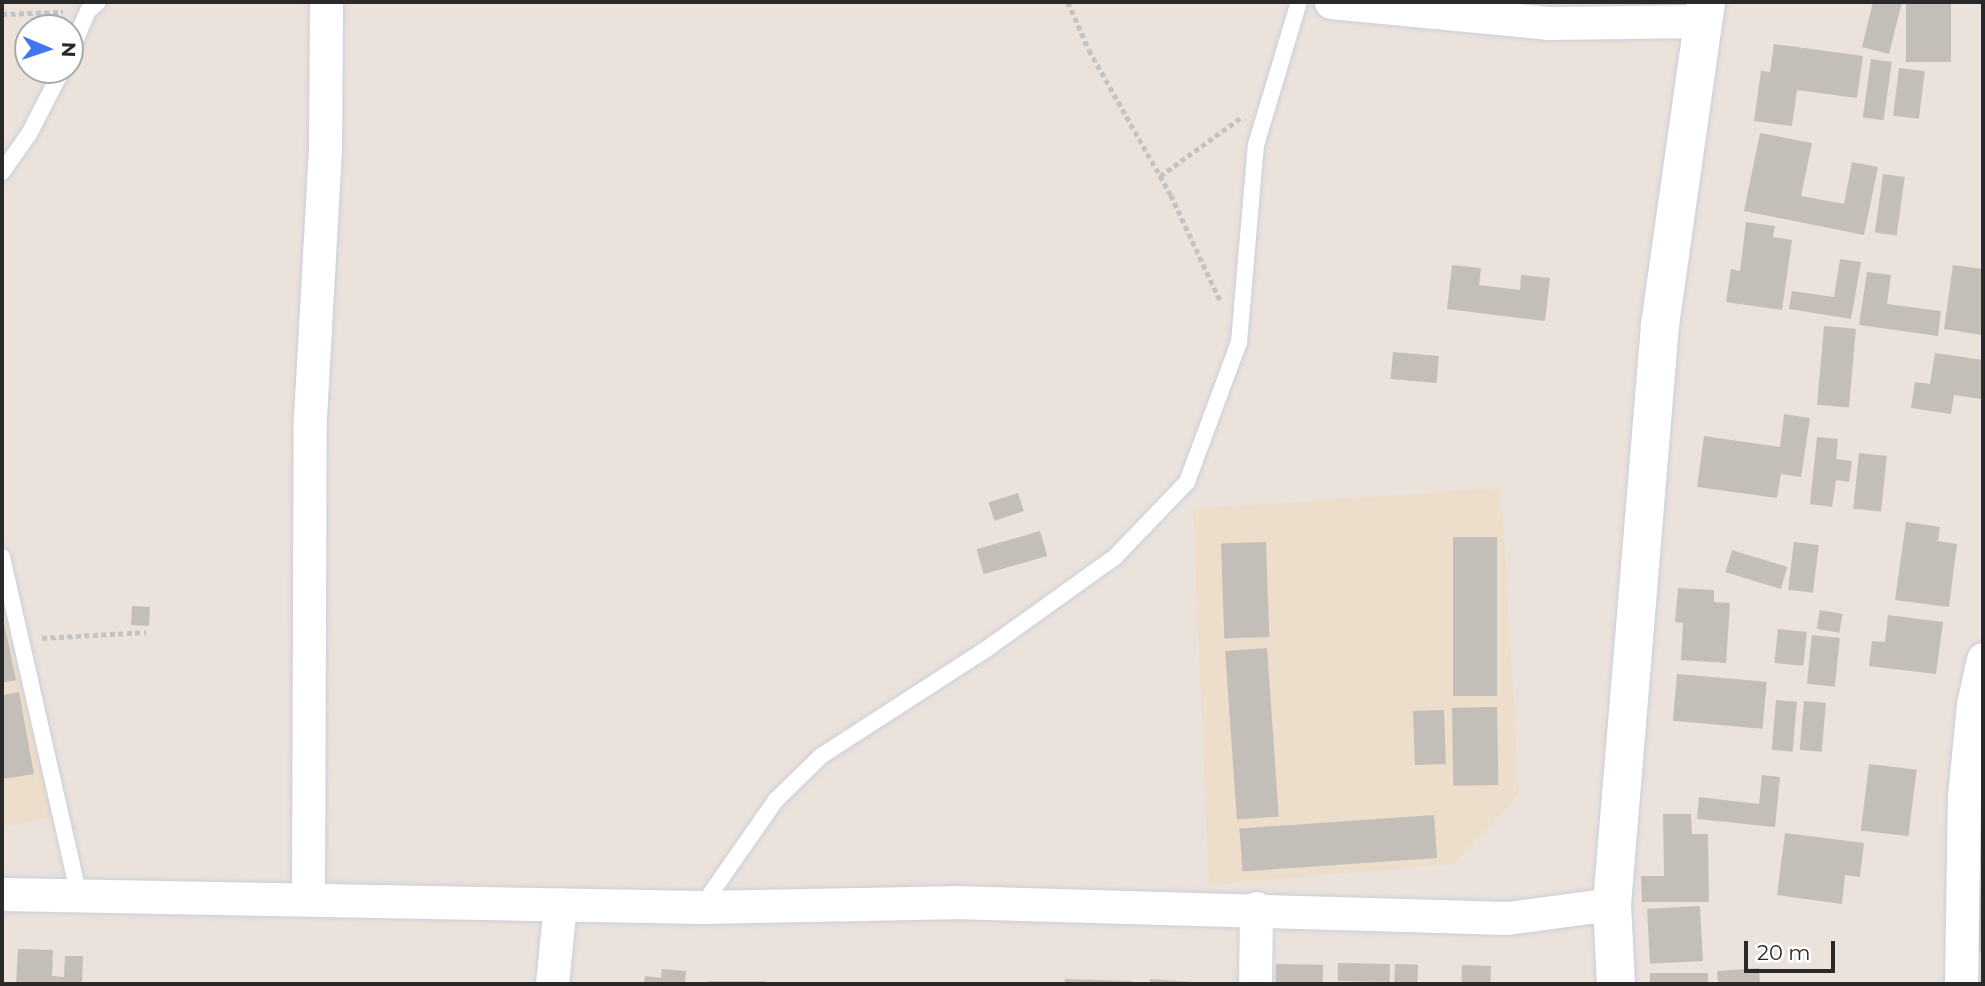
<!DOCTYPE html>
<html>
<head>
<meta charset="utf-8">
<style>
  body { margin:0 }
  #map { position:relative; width:1985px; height:986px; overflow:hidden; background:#ebe2db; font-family:Montserrat,sans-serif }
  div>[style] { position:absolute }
  .education>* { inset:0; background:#ecdecb }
  .building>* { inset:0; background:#c3beb7; transform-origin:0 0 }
  .path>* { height:4.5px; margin-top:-2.25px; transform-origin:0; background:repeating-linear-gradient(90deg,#c3c3c3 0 5px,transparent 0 8.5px) }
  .roads { filter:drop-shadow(0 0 2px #cacfda) drop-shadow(0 0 2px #cacfda) }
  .service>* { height:16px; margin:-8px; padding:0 8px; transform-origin:8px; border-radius:8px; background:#fff }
  .minor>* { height:33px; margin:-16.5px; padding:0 16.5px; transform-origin:16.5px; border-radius:16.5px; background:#fff }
  .tertiary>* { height:38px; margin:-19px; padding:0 19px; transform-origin:19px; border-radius:19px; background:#fff }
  span { translate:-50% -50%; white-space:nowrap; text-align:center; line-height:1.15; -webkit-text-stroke:7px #fff; paint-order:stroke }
  .frame { position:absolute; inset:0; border:4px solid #292929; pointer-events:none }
  .north { position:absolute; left:14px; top:14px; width:70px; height:70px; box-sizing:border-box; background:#fff; border:2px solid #a9a9a9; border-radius:50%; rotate:92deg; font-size:19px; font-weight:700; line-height:28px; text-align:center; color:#292929 }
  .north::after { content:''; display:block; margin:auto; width:24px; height:32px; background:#4176f2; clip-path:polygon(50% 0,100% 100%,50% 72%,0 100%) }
  .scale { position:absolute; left:1744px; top:941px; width:91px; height:32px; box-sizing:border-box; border:4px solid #292929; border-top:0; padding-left:9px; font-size:21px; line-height:24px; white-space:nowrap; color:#292929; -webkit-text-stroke:5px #fff; paint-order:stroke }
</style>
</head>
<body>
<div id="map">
  <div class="education">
    <div style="clip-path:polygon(1501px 488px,1519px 794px,1454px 864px,1209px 885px,1193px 509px)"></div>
    <div style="clip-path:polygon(2px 576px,52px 817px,2px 827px)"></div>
  </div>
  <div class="building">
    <div style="clip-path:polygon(1873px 2px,1902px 2px,1889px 54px,1862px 47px)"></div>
    <div style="left:1906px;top:2px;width:45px;height:60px"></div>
    <div style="clip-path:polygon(1774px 44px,1863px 56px,1857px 98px,1797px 90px,1792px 126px,1754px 121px,1761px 71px,1770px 72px)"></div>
    <div style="left:1871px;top:59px;width:21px;height:59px;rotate:8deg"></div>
    <div style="left:1899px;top:68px;width:26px;height:48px;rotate:7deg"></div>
    <div style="clip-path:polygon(1760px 133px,1812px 143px,1801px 196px,1844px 204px,1852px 162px,1878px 167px,1864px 235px,1744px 211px)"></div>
    <div style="left:1883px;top:174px;width:22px;height:59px;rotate:8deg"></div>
    <div style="clip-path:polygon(1746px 222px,1775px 226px,1773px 237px,1792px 240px,1782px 310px,1726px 302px,1731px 269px,1740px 271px)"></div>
    <div style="clip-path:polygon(1840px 259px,1861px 262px,1851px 319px,1789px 309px,1792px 291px,1834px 297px)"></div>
    <div style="clip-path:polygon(1452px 265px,1481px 268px,1479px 285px,1520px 290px,1521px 275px,1550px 278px,1545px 321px,1447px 309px)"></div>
    <div style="clip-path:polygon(1953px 265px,1983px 269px,1983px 335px,1944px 329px)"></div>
    <div style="clip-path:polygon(1867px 272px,1891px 275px,1887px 304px,1941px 311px,1938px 336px,1859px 325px)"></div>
    <div style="left:1824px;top:326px;width:32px;height:79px;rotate:5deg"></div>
    <div style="left:1393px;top:352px;width:46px;height:27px;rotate:5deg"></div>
    <div style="clip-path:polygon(1935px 353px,1983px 360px,1981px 399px,1954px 395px,1951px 414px,1911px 408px,1915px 382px,1930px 384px)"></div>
    <div style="clip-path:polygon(1784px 414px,1810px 418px,1801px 477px,1781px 474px,1777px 498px,1697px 487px,1704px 436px,1780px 447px)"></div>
    <div style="clip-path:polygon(1817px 437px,1838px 439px,1836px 459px,1852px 461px,1849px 482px,1836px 480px,1832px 507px,1810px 504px)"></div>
    <div style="left:1859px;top:453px;width:28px;height:56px;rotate:6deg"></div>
    <div style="left:1018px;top:493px;width:19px;height:31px;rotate:72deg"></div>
    <div style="clip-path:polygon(1906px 522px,1940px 527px,1938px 541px,1957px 544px,1949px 607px,1895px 600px)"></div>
    <div style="left:1040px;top:531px;width:26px;height:66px;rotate:74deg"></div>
    <div style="left:1497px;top:537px;width:159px;height:44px;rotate:90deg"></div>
    <div style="left:1266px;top:542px;width:95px;height:45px;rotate:88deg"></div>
    <div style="left:1794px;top:542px;width:25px;height:48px;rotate:7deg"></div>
    <div style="left:1732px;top:550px;width:58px;height:23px;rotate:17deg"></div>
    <div style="clip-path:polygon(1678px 588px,1714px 590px,1714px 602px,1730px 603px,1726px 663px,1681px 660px,1683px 623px,1675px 622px)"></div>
    <div style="left:132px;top:606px;width:18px;height:19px;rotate:3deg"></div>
    <div style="left:1820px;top:610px;width:23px;height:19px;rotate:10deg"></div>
    <div style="clip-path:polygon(1888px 615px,1943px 622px,1936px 674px,1869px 666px,1872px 641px,1885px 642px)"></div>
    <div style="clip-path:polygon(3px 618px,16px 680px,2px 683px,2px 619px)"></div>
    <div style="left:1778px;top:629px;width:29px;height:34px;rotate:6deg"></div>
    <div style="left:1812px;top:635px;width:28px;height:49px;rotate:6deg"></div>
    <div style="left:1267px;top:648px;width:169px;height:42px;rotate:86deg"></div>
    <div style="left:1677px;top:674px;width:90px;height:47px;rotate:5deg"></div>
    <div style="clip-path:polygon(19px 692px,34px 774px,2px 779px,2px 695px)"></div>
    <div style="left:1776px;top:700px;width:21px;height:50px;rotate:5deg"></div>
    <div style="left:1804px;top:701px;width:22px;height:49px;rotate:5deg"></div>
    <div style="left:1497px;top:707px;width:78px;height:45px;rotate:89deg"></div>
    <div style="left:1444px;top:710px;width:54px;height:31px;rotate:88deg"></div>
    <div style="left:1869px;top:764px;width:48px;height:67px;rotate:7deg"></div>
    <div style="clip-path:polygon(1762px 775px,1780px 777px,1775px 827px,1697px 819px,1699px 797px,1759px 804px)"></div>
    <div style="clip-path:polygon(1663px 814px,1691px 814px,1692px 834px,1708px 834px,1709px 902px,1642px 902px,1641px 876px,1664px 876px)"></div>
    <div style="left:1434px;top:815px;width:43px;height:195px;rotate:86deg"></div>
    <div style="clip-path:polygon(1785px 833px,1864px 843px,1860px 877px,1845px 875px,1842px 904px,1777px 895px)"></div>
    <div style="clip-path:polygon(1983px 889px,1983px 952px,1973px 953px,1969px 890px)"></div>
    <div style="left:1700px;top:906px;width:55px;height:53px;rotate:87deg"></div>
    <div style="clip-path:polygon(18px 949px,53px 950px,52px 976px,64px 977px,65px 956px,83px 956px,82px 984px,16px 984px)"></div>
    <div style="left:1338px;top:963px;width:52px;height:18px;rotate:1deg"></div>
    <div style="left:1276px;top:964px;width:47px;height:20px;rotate:1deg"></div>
    <div style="left:1395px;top:964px;width:23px;height:20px;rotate:2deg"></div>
    <div style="left:1462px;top:965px;width:29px;height:19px;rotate:2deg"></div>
    <div style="left:1759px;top:968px;width:16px;height:42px;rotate:86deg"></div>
    <div style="clip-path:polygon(662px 969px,686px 971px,685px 984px,644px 984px,645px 976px,661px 978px)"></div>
    <div style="left:1708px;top:973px;width:11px;height:58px;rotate:90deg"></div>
    <div style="clip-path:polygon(1065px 979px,1132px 981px,1132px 984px,1065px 984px)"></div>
    <div style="clip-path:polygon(1150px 979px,1193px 982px,1193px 984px,1150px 984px)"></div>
    <div style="left:708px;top:981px;width:57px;height:3px"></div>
  </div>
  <div class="path">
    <div style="left:1068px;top:2px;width:52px;rotate:66.4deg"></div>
    <div style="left:1089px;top:50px;width:167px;rotate:60.5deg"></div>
    <div style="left:1171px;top:195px;width:116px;rotate:65deg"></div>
    <div style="left:2px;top:14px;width:61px;rotate:-1.9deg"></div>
    <div style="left:1160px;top:176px;width:99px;rotate:-35.9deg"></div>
    <div style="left:42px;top:638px;width:104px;rotate:-3.3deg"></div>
  </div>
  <div class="roads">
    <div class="service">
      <div style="left:70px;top:52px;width:45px;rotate:-66.3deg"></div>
      <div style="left:88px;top:11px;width:13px;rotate:-42deg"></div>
      <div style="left:2px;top:172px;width:47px;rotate:-54.6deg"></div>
      <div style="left:29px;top:134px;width:72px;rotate:-62.7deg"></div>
      <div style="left:2px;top:557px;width:347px;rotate:77.2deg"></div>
      <div style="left:702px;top:906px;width:129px;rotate:-55.1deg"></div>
      <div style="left:776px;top:800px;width:63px;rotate:-44.4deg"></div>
      <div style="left:821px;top:756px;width:195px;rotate:-32.9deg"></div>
      <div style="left:985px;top:650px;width:160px;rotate:-35.6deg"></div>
      <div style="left:1115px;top:557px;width:104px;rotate:-46.2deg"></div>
      <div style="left:1187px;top:482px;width:149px;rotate:-69.6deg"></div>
      <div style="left:1239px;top:342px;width:198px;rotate:-85.1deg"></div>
      <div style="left:1256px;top:145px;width:149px;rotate:-73.3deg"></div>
    </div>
    <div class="minor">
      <div style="left:1331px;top:2px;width:218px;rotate:5.5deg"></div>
      <div style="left:1548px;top:23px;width:155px;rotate:-0.7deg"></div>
      <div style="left:2px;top:894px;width:699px;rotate:1.07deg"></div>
      <div style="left:701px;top:907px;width:252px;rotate:-1.1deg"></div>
      <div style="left:953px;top:902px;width:554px;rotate:1.65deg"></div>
      <div style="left:1507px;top:918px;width:106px;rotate:-7.6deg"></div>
      <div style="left:308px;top:898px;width:481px;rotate:-89.8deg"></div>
      <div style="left:310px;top:417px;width:265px;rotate:-86.8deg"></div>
      <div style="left:325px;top:152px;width:150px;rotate:-89.6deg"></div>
      <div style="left:552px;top:984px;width:80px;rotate:-84.3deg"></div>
      <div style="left:1255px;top:984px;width:76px;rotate:-89.2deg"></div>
      <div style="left:1961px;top:984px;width:188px;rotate:-89.1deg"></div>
      <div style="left:1964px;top:796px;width:91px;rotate:-84.4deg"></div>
      <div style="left:1973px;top:705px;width:47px;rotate:-77.7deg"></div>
    </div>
    <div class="tertiary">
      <div style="left:1616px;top:984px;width:80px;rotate:-92.9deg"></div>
      <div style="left:1612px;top:904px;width:581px;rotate:-85.26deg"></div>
      <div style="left:1660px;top:325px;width:326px;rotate:-81.9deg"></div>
    </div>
  </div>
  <div class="frame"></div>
  <div class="north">N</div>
  <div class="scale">20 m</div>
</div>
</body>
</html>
